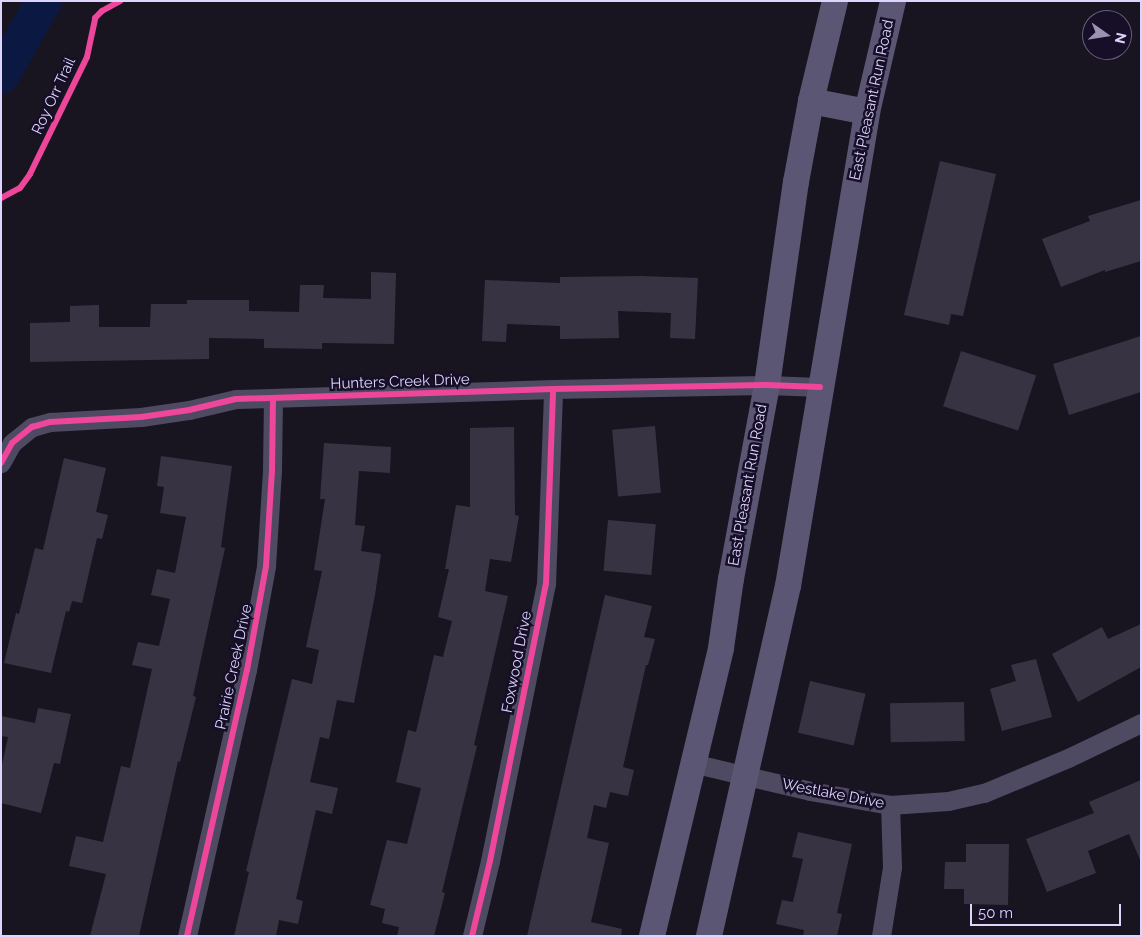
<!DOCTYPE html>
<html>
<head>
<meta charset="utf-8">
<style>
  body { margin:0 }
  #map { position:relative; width:1142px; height:937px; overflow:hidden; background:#181521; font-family:Raleway,sans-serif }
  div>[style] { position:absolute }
  .river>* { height:36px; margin:-18px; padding:0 18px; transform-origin:18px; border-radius:18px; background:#0b1942 }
  .building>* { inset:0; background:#383343; transform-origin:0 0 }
  .street>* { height:19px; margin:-9.5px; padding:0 9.5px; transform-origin:9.5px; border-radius:9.5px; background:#4e4a62 }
  .secondary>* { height:26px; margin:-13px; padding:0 13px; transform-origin:13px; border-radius:13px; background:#5b5674 }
  .cycleway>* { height:6px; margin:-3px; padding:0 3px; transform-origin:3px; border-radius:3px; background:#ed469a }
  span { translate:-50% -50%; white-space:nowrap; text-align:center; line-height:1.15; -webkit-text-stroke:5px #160f27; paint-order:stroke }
  .street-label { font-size:15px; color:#ded5ff }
  .frame { position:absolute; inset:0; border:2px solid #ded5ff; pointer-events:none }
  .north { position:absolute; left:1082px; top:10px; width:50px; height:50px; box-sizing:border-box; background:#160f27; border:1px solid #665e7d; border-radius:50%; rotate:103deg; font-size:14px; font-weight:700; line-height:20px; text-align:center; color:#ded5ff }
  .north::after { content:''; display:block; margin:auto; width:18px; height:22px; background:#9992b1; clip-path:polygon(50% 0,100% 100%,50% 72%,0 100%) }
  .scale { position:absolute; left:970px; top:904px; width:151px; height:22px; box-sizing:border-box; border:2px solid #ded5ff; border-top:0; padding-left:6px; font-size:15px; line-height:18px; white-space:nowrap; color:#ded5ff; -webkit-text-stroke:4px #160f27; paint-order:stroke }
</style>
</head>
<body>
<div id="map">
  <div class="river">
    <div style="left:1px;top:76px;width:86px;rotate:-60.2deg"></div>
  </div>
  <div class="building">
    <div style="clip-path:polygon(940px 161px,996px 174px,963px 316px,951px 314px,949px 325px,904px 315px)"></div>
    <div style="clip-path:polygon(1141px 200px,1141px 261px,1105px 272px,1105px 270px,1061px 287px,1042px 239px,1090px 221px,1088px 216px)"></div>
    <div style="clip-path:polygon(371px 272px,396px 273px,394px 344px,322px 343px,322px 349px,264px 348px,264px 339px,209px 338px,209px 359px,30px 362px,30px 323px,70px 322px,70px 306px,99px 305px,99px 327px,150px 327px,151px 304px,187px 304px,187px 300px,249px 300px,249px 311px,299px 312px,300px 285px,324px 285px,323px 298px,371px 299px)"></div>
    <div style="clip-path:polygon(641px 276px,698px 278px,695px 339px,670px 338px,671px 313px,618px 311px,619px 338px,560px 339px,560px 326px,507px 324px,506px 342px,482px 341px,485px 280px,560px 283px,560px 277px)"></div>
    <div style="clip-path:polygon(1141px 336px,1141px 392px,1069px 415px,1053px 364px)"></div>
    <div style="left:961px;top:351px;width:79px;height:58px;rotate:18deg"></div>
    <div style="left:655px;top:426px;width:67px;height:43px;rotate:85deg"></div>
    <div style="clip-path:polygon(514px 427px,515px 515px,519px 516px,511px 562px,490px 559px,485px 591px,508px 596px,474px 745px,477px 746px,442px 892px,445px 893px,434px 936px,397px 936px,399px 927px,382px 923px,385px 909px,370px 905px,387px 840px,407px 844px,421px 788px,396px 782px,408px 730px,416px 732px,434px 655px,443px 657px,452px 621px,438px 617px,449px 569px,445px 569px,456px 505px,470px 507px,470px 428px)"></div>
    <div style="clip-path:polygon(324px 443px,391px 447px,390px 473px,359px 471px,355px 525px,365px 526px,361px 551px,381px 554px,375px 595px,354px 703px,337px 700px,329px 739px,320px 737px,310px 782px,338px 788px,332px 814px,316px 810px,296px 899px,303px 901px,298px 924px,279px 920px,276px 936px,234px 936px,249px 872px,246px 871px,292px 679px,312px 684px,319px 650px,306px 647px,322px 571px,314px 570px,325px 499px,320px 499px)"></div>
    <div style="clip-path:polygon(161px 456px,232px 466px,221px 547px,225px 548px,193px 696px,196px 697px,180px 762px,178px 761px,139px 936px,90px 936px,106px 874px,69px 866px,76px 836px,103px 842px,121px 766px,130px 768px,152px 669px,132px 665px,138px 642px,159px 646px,170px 599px,151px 595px,157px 569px,175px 573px,186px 517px,160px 513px,164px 487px,157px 486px)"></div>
    <div style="clip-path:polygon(64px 458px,106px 468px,96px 512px,108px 515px,102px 539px,97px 538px,82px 603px,72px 601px,69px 612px,66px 611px,51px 673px,4px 663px,16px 613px,19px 614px,35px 548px,43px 550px)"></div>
    <div style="left:608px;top:520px;width:48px;height:51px;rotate:5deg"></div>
    <div style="clip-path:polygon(605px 595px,652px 606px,644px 637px,655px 639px,648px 665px,646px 665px,623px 767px,634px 770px,628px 796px,610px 792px,606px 808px,594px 805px,587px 838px,609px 843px,591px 922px,622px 929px,621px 936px,527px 936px)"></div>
    <div style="clip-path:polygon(1141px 624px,1141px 667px,1078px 702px,1052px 654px,1102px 627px,1108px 639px)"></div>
    <div style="clip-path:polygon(1036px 659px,1052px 717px,1002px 731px,990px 689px,1016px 681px,1011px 665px)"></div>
    <div style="left:810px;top:681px;width:57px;height:53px;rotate:13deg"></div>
    <div style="left:964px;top:702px;width:39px;height:74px;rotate:89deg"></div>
    <div style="clip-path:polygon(38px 708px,71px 714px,60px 764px,54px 763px,41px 813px,1px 803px,1px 769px,8px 737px,1px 736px,1px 716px,35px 723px)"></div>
    <div style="clip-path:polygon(1141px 780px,1141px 862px,1129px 834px,1088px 851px,1096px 873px,1047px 892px,1026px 839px,1094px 813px,1089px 802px)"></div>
    <div style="clip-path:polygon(798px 832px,852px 844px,837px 913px,842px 914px,837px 936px,803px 936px,804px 930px,776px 924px,782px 900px,793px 902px,803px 859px,792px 857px)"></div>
    <div style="clip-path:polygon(966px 844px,1009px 844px,1008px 905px,964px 904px,964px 889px,944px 889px,945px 862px,966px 862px)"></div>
  </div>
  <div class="street">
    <div style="left:1px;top:463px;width:23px;rotate:-61deg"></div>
    <div style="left:12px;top:443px;width:26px;rotate:-39deg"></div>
    <div style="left:32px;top:427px;width:19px;rotate:-16deg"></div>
    <div style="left:50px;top:422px;width:91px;rotate:-3.1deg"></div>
    <div style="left:141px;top:417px;width:49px;rotate:-8.3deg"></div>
    <div style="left:189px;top:410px;width:48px;rotate:-13.2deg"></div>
    <div style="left:236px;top:399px;width:317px;rotate:-1.8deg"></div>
    <div style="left:553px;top:389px;width:214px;rotate:-1.1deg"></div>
    <div style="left:767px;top:385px;width:53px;rotate:2.2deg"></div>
    <div style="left:692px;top:763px;width:121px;rotate:13.3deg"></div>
    <div style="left:810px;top:791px;width:81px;rotate:9.9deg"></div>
    <div style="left:890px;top:805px;width:58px;rotate:-3.9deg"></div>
    <div style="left:948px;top:801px;width:37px;rotate:-13deg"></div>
    <div style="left:984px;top:793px;width:91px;rotate:-22.6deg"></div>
    <div style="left:1068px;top:758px;width:81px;rotate:-25.6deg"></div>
    <div style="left:187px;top:936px;width:273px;rotate:-77.3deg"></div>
    <div style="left:247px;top:670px;width:106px;rotate:-79.6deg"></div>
    <div style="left:266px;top:566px;width:96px;rotate:-86.4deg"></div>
    <div style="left:272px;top:470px;width:72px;rotate:-89.2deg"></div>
    <div style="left:472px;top:936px;width:77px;rotate:-76.5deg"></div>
    <div style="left:490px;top:861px;width:283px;rotate:-78.6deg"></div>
    <div style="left:546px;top:584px;width:195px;rotate:-87.9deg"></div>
    <div style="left:881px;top:936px;width:70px;rotate:-80.9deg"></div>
    <div style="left:892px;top:867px;width:62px;rotate:-91.8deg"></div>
  </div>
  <div class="secondary">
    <div style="left:811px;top:101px;width:57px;rotate:11.1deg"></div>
    <div style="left:652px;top:936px;width:296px;rotate:-76.5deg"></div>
    <div style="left:721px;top:648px;width:70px;rotate:-81.8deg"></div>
    <div style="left:731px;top:579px;width:197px;rotate:-79.5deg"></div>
    <div style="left:767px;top:385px;width:205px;rotate:-81.9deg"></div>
    <div style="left:796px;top:182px;width:82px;rotate:-79.5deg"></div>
    <div style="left:811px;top:101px;width:103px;rotate:-76.5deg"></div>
    <div style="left:709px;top:936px;width:359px;rotate:-77.3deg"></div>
    <div style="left:788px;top:586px;width:481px;rotate:-80.5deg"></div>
    <div style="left:867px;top:112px;width:114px;rotate:-76.8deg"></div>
  </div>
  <div class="cycleway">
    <div style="left:1px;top:198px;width:21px;rotate:-28deg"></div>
    <div style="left:20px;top:188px;width:17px;rotate:-54deg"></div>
    <div style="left:30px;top:174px;width:130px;rotate:-64deg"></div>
    <div style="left:87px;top:57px;width:40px;rotate:-78deg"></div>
    <div style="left:95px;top:18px;width:10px;rotate:-45deg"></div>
    <div style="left:102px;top:11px;width:21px;rotate:-29deg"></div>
    <div style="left:1px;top:463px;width:23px;rotate:-61deg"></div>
    <div style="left:12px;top:443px;width:26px;rotate:-39deg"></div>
    <div style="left:32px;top:427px;width:19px;rotate:-16deg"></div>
    <div style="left:50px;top:422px;width:91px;rotate:-3.1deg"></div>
    <div style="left:141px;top:417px;width:49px;rotate:-8.3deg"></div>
    <div style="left:189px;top:410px;width:48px;rotate:-13.2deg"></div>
    <div style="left:236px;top:399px;width:317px;rotate:-1.8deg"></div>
    <div style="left:553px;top:389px;width:214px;rotate:-1.1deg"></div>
    <div style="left:767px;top:385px;width:53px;rotate:2.2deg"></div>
    <div style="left:187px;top:936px;width:273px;rotate:-77.3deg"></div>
    <div style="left:247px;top:670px;width:106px;rotate:-79.6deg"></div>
    <div style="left:266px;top:566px;width:96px;rotate:-86.4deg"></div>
    <div style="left:272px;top:470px;width:72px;rotate:-89.2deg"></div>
    <div style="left:472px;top:936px;width:77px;rotate:-76.5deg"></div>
    <div style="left:490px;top:861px;width:283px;rotate:-78.6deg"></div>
    <div style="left:546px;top:584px;width:195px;rotate:-87.9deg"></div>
  </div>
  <div class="street-label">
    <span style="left:54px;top:96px;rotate:-65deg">Roy Orr Trail</span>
    <span style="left:872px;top:100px;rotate:-78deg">East Pleasant Run Road</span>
    <span style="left:400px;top:382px;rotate:-2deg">Hunters Creek Drive</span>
    <span style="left:748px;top:485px;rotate:-80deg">East Pleasant Run Road</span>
    <span style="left:517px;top:662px;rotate:-79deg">Foxwood Drive</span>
    <span style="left:234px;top:667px;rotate:-78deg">Prairie Creek Drive</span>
    <span style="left:833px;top:794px;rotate:11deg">Westlake Drive</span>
  </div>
  <div class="frame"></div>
  <div class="north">N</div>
  <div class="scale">50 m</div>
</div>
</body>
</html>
